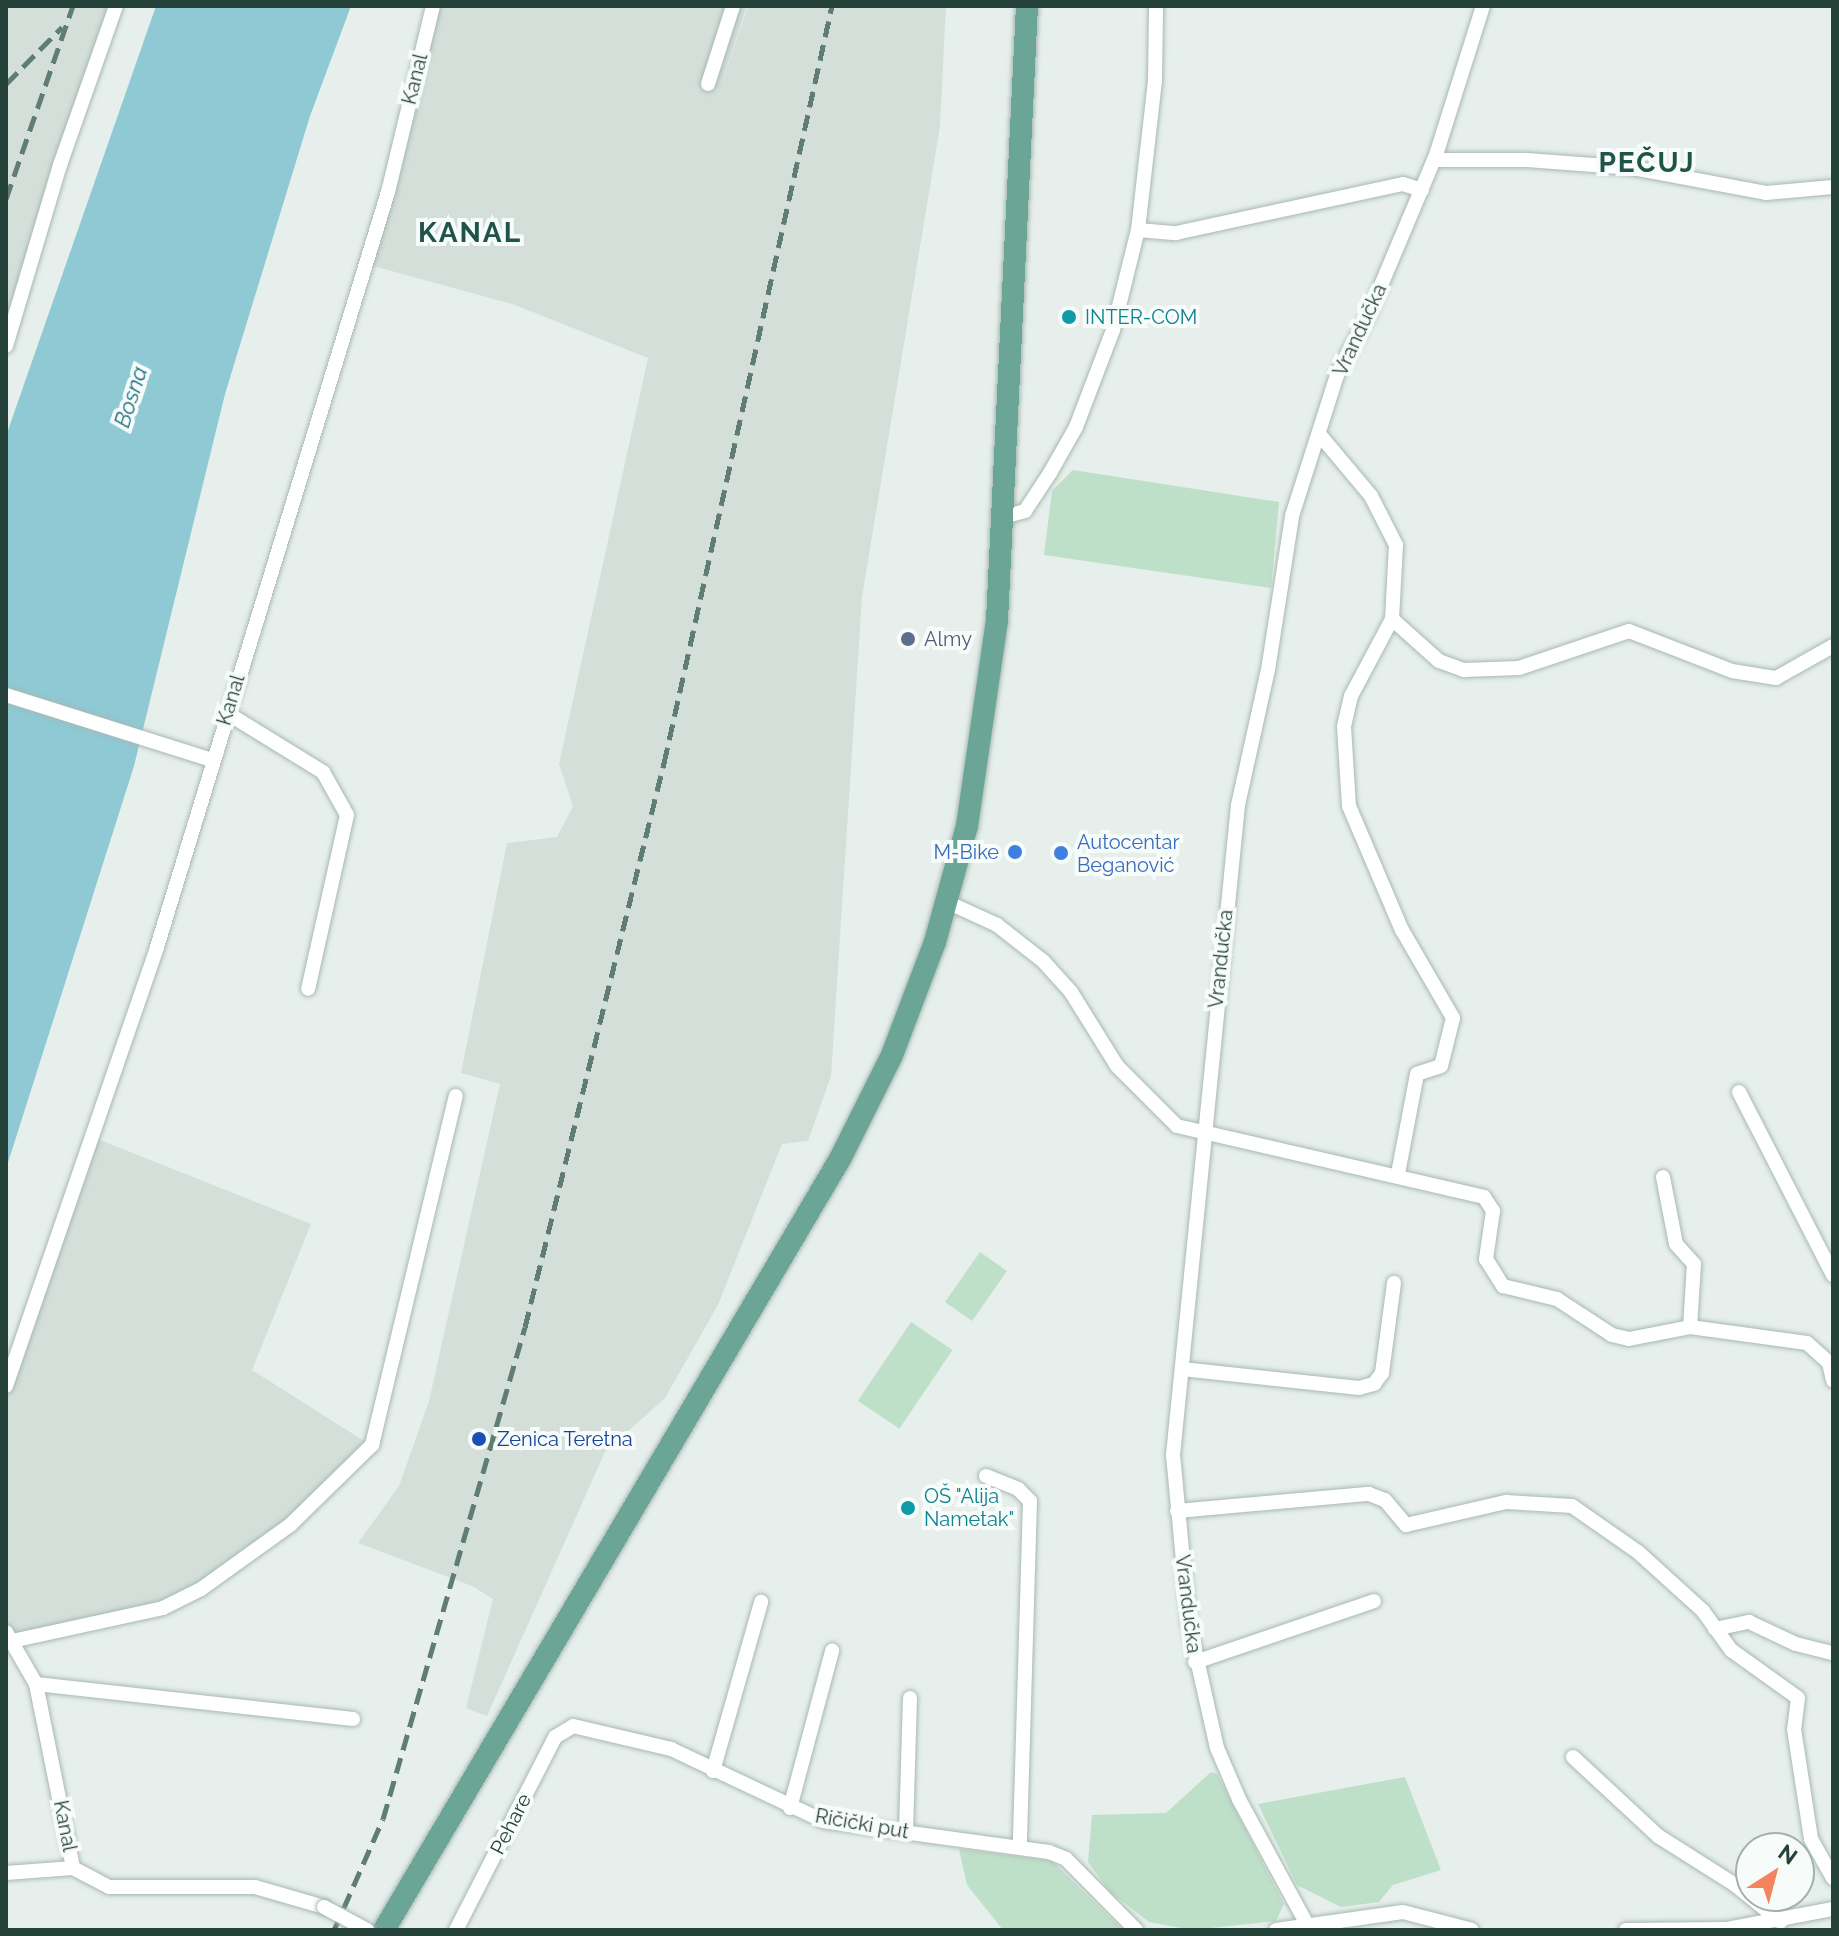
<!DOCTYPE html>
<html>
<head>
<meta charset="utf-8">
<style>
  body { margin:0 }
  #map { position:relative; width:1839px; height:1936px; overflow:hidden; background:#e6efeb; font-family:Raleway,sans-serif }
  div>[style] { position:absolute }
  .built>* { inset:0; background:#d4dfda }
  .green>* { inset:0; background:#bfe0c8; transform-origin:0 0 }
  .water>* { inset:0; background:#8ec9d4 }
  .roads { filter:drop-shadow(0 0 2px #a8b8b2) drop-shadow(0 0 2px #a8b8b2) }
  .minor>* { height:14px; margin:-7px; padding:0 7px; transform-origin:7px; border-radius:7px; background:#fff }
  .primary>* { height:22px; margin:-11px; padding:0 11px; transform-origin:11px; border-radius:11px; background:#6aa596 }
  .rail>* { height:5px; margin-top:-2.5px; transform-origin:0; background:repeating-linear-gradient(90deg,#5f7d75 0 16px,transparent 0 24px) }
  .bridges { filter:drop-shadow(0 0 2px #a8b8b2) drop-shadow(0 0 2px #a8b8b2) }
  .minor-bridge>* { height:14px; margin:-7px; padding:0 7px; transform-origin:7px; border-radius:7px; background:#fff }
  .dots>* { width:22px; height:22px; translate:-50% -50%; box-sizing:border-box; border:4px solid #f7fbf9; border-radius:50% }
  span { translate:-50% -50%; white-space:nowrap; text-align:center; line-height:1.15; -webkit-text-stroke:8px #f7fbf9; paint-order:stroke }
  .street-label { font-size:20px; color:#24423a }
  .culture-label { font-size:20px; color:#0d838f }
  .left { translate:0 -50%; text-align:left }
  .service-label { font-size:20px; color:#4e5e75 }
  .shop-label { font-size:20px; color:#366cbe }
  .right { translate:-100% -50%; text-align:right }
  .transit-label { font-size:20px; color:#164399 }
  .water-label { font-size:22px; color:#1c6f80; font-style:italic }
  .district-label { font-size:28px; color:#1f5548; font-weight:700; letter-spacing:2px }
  .frame { position:absolute; inset:0; border:8px solid #24423a; pointer-events:none }
  .north { position:absolute; left:1735px; top:1832px; width:80px; height:80px; box-sizing:border-box; background:#f7fbf9; border:2px solid #a3b1ad; border-radius:50%; rotate:36deg; font-size:22px; font-weight:700; line-height:32px; text-align:center; color:#24423a }
  .north::after { content:''; display:block; margin:auto; width:28px; height:36px; background:#f4845f; clip-path:polygon(50% 0,100% 100%,50% 72%,0 100%) }
</style>
</head>
<body>
<div id="map">
  <div class="built">
    <div style="clip-path:polygon(6px 6px,111px 6px,6px 339px)"></div>
    <div style="clip-path:polygon(433px 6px,747px 6px,715px 105px,748px 6px,946px 6px,940px 126px,862px 597px,831px 1076px,808px 1141px,782px 1144px,718px 1305px,665px 1398px,605px 1452px,487px 1716px,466px 1708px,493px 1599px,472px 1586px,358px 1543px,399px 1486px,429px 1401px,500px 1084px,461px 1073px,507px 843px,557px 837px,573px 806px,559px 764px,648px 358px,515px 305px,366px 264px)"></div>
    <div style="clip-path:polygon(95px 1138px,311px 1224px,252px 1370px,372px 1446px,341px 1480px,163px 1609px,13px 1641px,6px 1629px,6px 1397px)"></div>
  </div>
  <div class="green">
    <div style="clip-path:polygon(1073px 470px,1279px 502px,1271px 588px,1044px 555px,1052px 491px)"></div>
    <div style="left:980px;top:1252px;width:33px;height:61px;rotate:35deg"></div>
    <div style="left:911px;top:1322px;width:50px;height:95px;rotate:34deg"></div>
    <div style="clip-path:polygon(1211px 1772px,1217px 1774px,1284px 1904px,1276px 1921px,1192px 1930px,1149px 1922px,1110px 1892px,1088px 1862px,1092px 1815px,1166px 1813px)"></div>
    <div style="clip-path:polygon(1405px 1777px,1441px 1870px,1393px 1885px,1379px 1902px,1341px 1907px,1297px 1885px,1258px 1804px)"></div>
    <div style="clip-path:polygon(959px 1849px,1052px 1861px,1123px 1930px,1003px 1930px,967px 1885px)"></div>
  </div>
  <div class="water">
    <div style="clip-path:polygon(156px 6px,351px 6px,310px 116px,225px 394px,134px 766px,6px 1169px,6px 436px)"></div>
  </div>
  <div class="roads">
    <div class="minor">
      <div style="left:708px;top:84px;width:82px;rotate:-72.2deg"></div>
      <div style="left:1434px;top:160px;width:93px"></div>
      <div style="left:1527px;top:160px;width:106px;rotate:4.3deg"></div>
      <div style="left:1633px;top:168px;width:135px;rotate:10.6deg"></div>
      <div style="left:1766px;top:193px;width:67px;rotate:-5.1deg"></div>
      <div style="left:1138px;top:230px;width:38px;rotate:5deg"></div>
      <div style="left:1176px;top:233px;width:232px;rotate:-12.2deg"></div>
      <div style="left:1403px;top:184px;width:20px;rotate:18deg"></div>
      <div style="left:6px;top:346px;width:189px;rotate:-73.4deg"></div>
      <div style="left:60px;top:165px;width:169px;rotate:-70.6deg"></div>
      <div style="left:1319px;top:434px;width:81px;rotate:50deg"></div>
      <div style="left:1371px;top:496px;width:55px;rotate:63deg"></div>
      <div style="left:1396px;top:545px;width:74px;rotate:93.1deg"></div>
      <div style="left:1392px;top:619px;width:87px;rotate:118deg"></div>
      <div style="left:1351px;top:696px;width:32px;rotate:103deg"></div>
      <div style="left:1344px;top:727px;width:79px;rotate:86.4deg"></div>
      <div style="left:1349px;top:806px;width:135px;rotate:66.9deg"></div>
      <div style="left:1402px;top:930px;width:102px;rotate:59.9deg"></div>
      <div style="left:1453px;top:1018px;width:49px;rotate:104deg"></div>
      <div style="left:1441px;top:1066px;width:25px;rotate:162deg"></div>
      <div style="left:1417px;top:1074px;width:102px;rotate:100.8deg"></div>
      <div style="left:1003px;top:517px;width:23px;rotate:-15deg"></div>
      <div style="left:1025px;top:511px;width:45px;rotate:-56.7deg"></div>
      <div style="left:1050px;top:473px;width:53px;rotate:-60.5deg"></div>
      <div style="left:1076px;top:427px;width:104px;rotate:-69.1deg"></div>
      <div style="left:1113px;top:330px;width:103px;rotate:-76deg"></div>
      <div style="left:1138px;top:230px;width:151px;rotate:-83.5deg"></div>
      <div style="left:1155px;top:80px;width:74px;rotate:-89.2deg"></div>
      <div style="left:1392px;top:619px;width:63px;rotate:41.8deg"></div>
      <div style="left:1439px;top:661px;width:27px;rotate:20deg"></div>
      <div style="left:1464px;top:670px;width:55px;rotate:-2.1deg"></div>
      <div style="left:1519px;top:668px;width:116px;rotate:-18.6deg"></div>
      <div style="left:1629px;top:631px;width:110px;rotate:21.2deg"></div>
      <div style="left:1732px;top:671px;width:45px;rotate:9deg"></div>
      <div style="left:1776px;top:678px;width:65px;rotate:-29.3deg"></div>
      <div style="left:6px;top:695px;width:216px;rotate:17.5deg"></div>
      <div style="left:227px;top:713px;width:113px;rotate:31.6deg"></div>
      <div style="left:323px;top:772px;width:49px;rotate:60.8deg"></div>
      <div style="left:347px;top:815px;width:178px;rotate:102.6deg"></div>
      <div style="left:947px;top:902px;width:55px;rotate:24.7deg"></div>
      <div style="left:997px;top:925px;width:58px;rotate:38deg"></div>
      <div style="left:1043px;top:961px;width:42px;rotate:47.9deg"></div>
      <div style="left:1071px;top:992px;width:87px;rotate:58.1deg"></div>
      <div style="left:1117px;top:1066px;width:85px;rotate:45deg"></div>
      <div style="left:1177px;top:1126px;width:315px;rotate:13deg"></div>
      <div style="left:1484px;top:1197px;width:17px;rotate:57deg"></div>
      <div style="left:1493px;top:1211px;width:49px;rotate:98.3deg"></div>
      <div style="left:1486px;top:1259px;width:32px;rotate:58deg"></div>
      <div style="left:1503px;top:1286px;width:56px;rotate:13.5deg"></div>
      <div style="left:1557px;top:1299px;width:66px;rotate:33.2deg"></div>
      <div style="left:1612px;top:1335px;width:17px;rotate:13deg"></div>
      <div style="left:1629px;top:1339px;width:62px;rotate:-11.1deg"></div>
      <div style="left:1690px;top:1327px;width:118px;rotate:7.8deg"></div>
      <div style="left:1807px;top:1343px;width:30px;rotate:42deg"></div>
      <div style="left:1829px;top:1363px;width:18px;rotate:77deg"></div>
      <div style="left:1739px;top:1092px;width:206px;rotate:62.8deg"></div>
      <div style="left:1663px;top:1177px;width:68px;rotate:79deg"></div>
      <div style="left:1676px;top:1244px;width:27px;rotate:48deg"></div>
      <div style="left:1694px;top:1264px;width:63px;rotate:93.6deg"></div>
      <div style="left:1182px;top:1369px;width:178px;rotate:6.1deg"></div>
      <div style="left:1359px;top:1388px;width:16px;rotate:-15deg"></div>
      <div style="left:1374px;top:1384px;width:14px;rotate:-54deg"></div>
      <div style="left:1382px;top:1373px;width:91px;rotate:-82.4deg"></div>
      <div style="left:6px;top:1386px;width:464px;rotate:-71deg"></div>
      <div style="left:157px;top:947px;width:790px;rotate:-72.99deg"></div>
      <div style="left:388px;top:192px;width:191px;rotate:-76.4deg"></div>
      <div style="left:986px;top:1476px;width:35px;rotate:22deg"></div>
      <div style="left:1018px;top:1489px;width:17px;rotate:45deg"></div>
      <div style="left:1030px;top:1501px;width:344px;rotate:91.7deg"></div>
      <div style="left:1177px;top:1511px;width:193px;rotate:-5.1deg"></div>
      <div style="left:1369px;top:1494px;width:17px;rotate:21deg"></div>
      <div style="left:1385px;top:1500px;width:33px;rotate:50deg"></div>
      <div style="left:1406px;top:1525px;width:103px;rotate:-13deg"></div>
      <div style="left:1506px;top:1502px;width:66px;rotate:3.5deg"></div>
      <div style="left:1572px;top:1506px;width:80px;rotate:34.9deg"></div>
      <div style="left:1638px;top:1552px;width:88px;rotate:42.2deg"></div>
      <div style="left:1703px;top:1611px;width:48px;rotate:54.3deg"></div>
      <div style="left:1731px;top:1650px;width:82px;rotate:35.6deg"></div>
      <div style="left:1798px;top:1698px;width:31px;rotate:97deg"></div>
      <div style="left:1794px;top:1729px;width:111px;rotate:81.2deg"></div>
      <div style="left:1811px;top:1839px;width:45px;rotate:60.6deg"></div>
      <div style="left:1715px;top:1629px;width:35px;rotate:-12deg"></div>
      <div style="left:1749px;top:1622px;width:52px;rotate:25.1deg"></div>
      <div style="left:1796px;top:1644px;width:38px;rotate:14deg"></div>
      <div style="left:6px;top:1632px;width:60px;rotate:60deg"></div>
      <div style="left:36px;top:1684px;width:188px;rotate:78.6deg"></div>
      <div style="left:73px;top:1868px;width:41px;rotate:27.8deg"></div>
      <div style="left:109px;top:1887px;width:146px"></div>
      <div style="left:255px;top:1887px;width:72px;rotate:16.2deg"></div>
      <div style="left:12px;top:1641px;width:155px;rotate:-12.3deg"></div>
      <div style="left:163px;top:1608px;width:42px;rotate:-26.6deg"></div>
      <div style="left:201px;top:1589px;width:110px;rotate:-35.7deg"></div>
      <div style="left:290px;top:1525px;width:115px;rotate:-44.3deg"></div>
      <div style="left:372px;top:1445px;width:359px;rotate:-76.5deg"></div>
      <div style="left:1195px;top:1662px;width:189px;rotate:-18.8deg"></div>
      <div style="left:36px;top:1684px;width:319px;rotate:6.3deg"></div>
      <div style="left:1573px;top:1757px;width:116px;rotate:42.9deg"></div>
      <div style="left:1658px;top:1836px;width:90px;rotate:32.3deg"></div>
      <div style="left:1734px;top:1884px;width:60px;rotate:39deg"></div>
      <div style="left:713px;top:1771px;width:176px;rotate:-74.1deg"></div>
      <div style="left:790px;top:1808px;width:163px;rotate:-75deg"></div>
      <div style="left:906px;top:1832px;width:134px;rotate:-88.3deg"></div>
      <div style="left:6px;top:1873px;width:67px;rotate:-4.3deg"></div>
      <div style="left:456px;top:1930px;width:217px;rotate:-62.8deg"></div>
      <div style="left:555px;top:1737px;width:21px;rotate:-31deg"></div>
      <div style="left:573px;top:1726px;width:101px;rotate:13.2deg"></div>
      <div style="left:671px;top:1749px;width:168px;rotate:25.3deg"></div>
      <div style="left:823px;top:1821px;width:228px;rotate:7.8deg"></div>
      <div style="left:1049px;top:1852px;width:18px;rotate:22deg"></div>
      <div style="left:1066px;top:1859px;width:100px;rotate:45.4deg"></div>
      <div style="left:1276px;top:1930px;width:128px;rotate:-8.1deg"></div>
      <div style="left:1403px;top:1912px;width:71px;rotate:14.6deg"></div>
      <div style="left:1310px;top:1930px;width:149px;rotate:-118.5deg"></div>
      <div style="left:1239px;top:1799px;width:56px;rotate:-113.3deg"></div>
      <div style="left:1217px;top:1748px;width:127px;rotate:-102.7deg"></div>
      <div style="left:1189px;top:1624px;width:170px;rotate:-95.4deg"></div>
      <div style="left:1173px;top:1455px;width:653px;rotate:-84.29deg"></div>
      <div style="left:1238px;top:805px;width:138px;rotate:-77.5deg"></div>
      <div style="left:1268px;top:670px;width:156px;rotate:-81.1deg"></div>
      <div style="left:1292px;top:516px;width:148px;rotate:-72.3deg"></div>
      <div style="left:1337px;top:375px;width:67px;rotate:-62.3deg"></div>
      <div style="left:1368px;top:316px;width:175px;rotate:-67.1deg"></div>
      <div style="left:1436px;top:155px;width:156px;rotate:-72.5deg"></div>
      <div style="left:1626px;top:1930px;width:101px;rotate:-0.6deg"></div>
      <div style="left:1727px;top:1929px;width:108px;rotate:-10.7deg"></div>
    </div>
    <div class="primary">
      <div style="left:384px;top:1930px;width:896px;rotate:-59.4deg"></div>
      <div style="left:840px;top:1159px;width:116px;rotate:-63.4deg"></div>
      <div style="left:892px;top:1055px;width:121px;rotate:-69.2deg"></div>
      <div style="left:935px;top:942px;width:120px;rotate:-74.6deg"></div>
      <div style="left:967px;top:826px;width:207px;rotate:-81.7deg"></div>
      <div style="left:997px;top:621px;width:616px;rotate:-87.21deg"></div>
    </div>
  </div>
  <div class="rail">
    <div style="left:6px;top:84px;width:80px;rotate:-45.5deg"></div>
    <div style="left:6px;top:199px;width:204px;rotate:-70.9deg"></div>
    <div style="left:334px;top:1930px;width:121px;rotate:-66.2deg"></div>
    <div style="left:383px;top:1819px;width:512px;rotate:-73.9deg"></div>
    <div style="left:525px;top:1327px;width:581px;rotate:-76.16deg"></div>
    <div style="left:664px;top:763px;width:775px;rotate:-77.49deg"></div>
  </div>
  <div class="bridges">
    <div class="minor-bridge">
      <div style="left:324px;top:1907px;width:49px;rotate:28.1deg"></div>
    </div>
  </div>
  <div class="dots">
    <div style="left:1069px;top:317px;background:#0f9aa8"></div>
    <div style="left:908px;top:639px;background:#5c6f8a"></div>
    <div style="left:1015px;top:852px;background:#3f7fe0"></div>
    <div style="left:1061px;top:853px;background:#3f7fe0"></div>
    <div style="left:479px;top:1439px;background:#1a4fb4"></div>
    <div style="left:908px;top:1508px;background:#0f9aa8"></div>
  </div>
  <div class="street-label">
    <span style="left:415px;top:79px;rotate:-76deg">Kanal</span>
    <span style="left:1360px;top:330px;rotate:-65deg">Vrandučka</span>
    <span style="left:231px;top:700px;rotate:-73deg">Kanal</span>
    <span style="left:1221px;top:959px;rotate:-84deg">Vrandučka</span>
    <span style="left:1188px;top:1604px;rotate:83deg">Vrandučka</span>
    <span style="left:511px;top:1824px;rotate:-63deg">Pehare</span>
    <span style="left:862px;top:1824px;rotate:10deg">Ričički put</span>
    <span style="left:65px;top:1826px;rotate:79deg">Kanal</span>
  </div>
  <div class="culture-label">
    <span class="left" style="left:1085px;top:317px">INTER-COM</span>
    <span class="left" style="left:924px;top:1508px">OŠ "Alija<br>Nametak"</span>
  </div>
  <div class="service-label">
    <span class="left" style="left:924px;top:639px">Almy</span>
  </div>
  <div class="shop-label">
    <span class="left" style="left:1077px;top:854px">Autocentar<br>Beganović</span>
    <span class="right" style="left:999px;top:852px">M-Bike</span>
  </div>
  <div class="transit-label">
    <span class="left" style="left:497px;top:1439px">Zenica Teretna</span>
  </div>
  <div class="water-label">
    <span style="left:131px;top:397px;rotate:-72deg">Bosna</span>
  </div>
  <div class="district-label">
    <span style="left:1647px;top:163px">PEČUJ</span>
    <span style="left:470px;top:233px">KANAL</span>
  </div>
  <div class="frame"></div>
  <div class="north">N</div>
</div>
</body>
</html>
